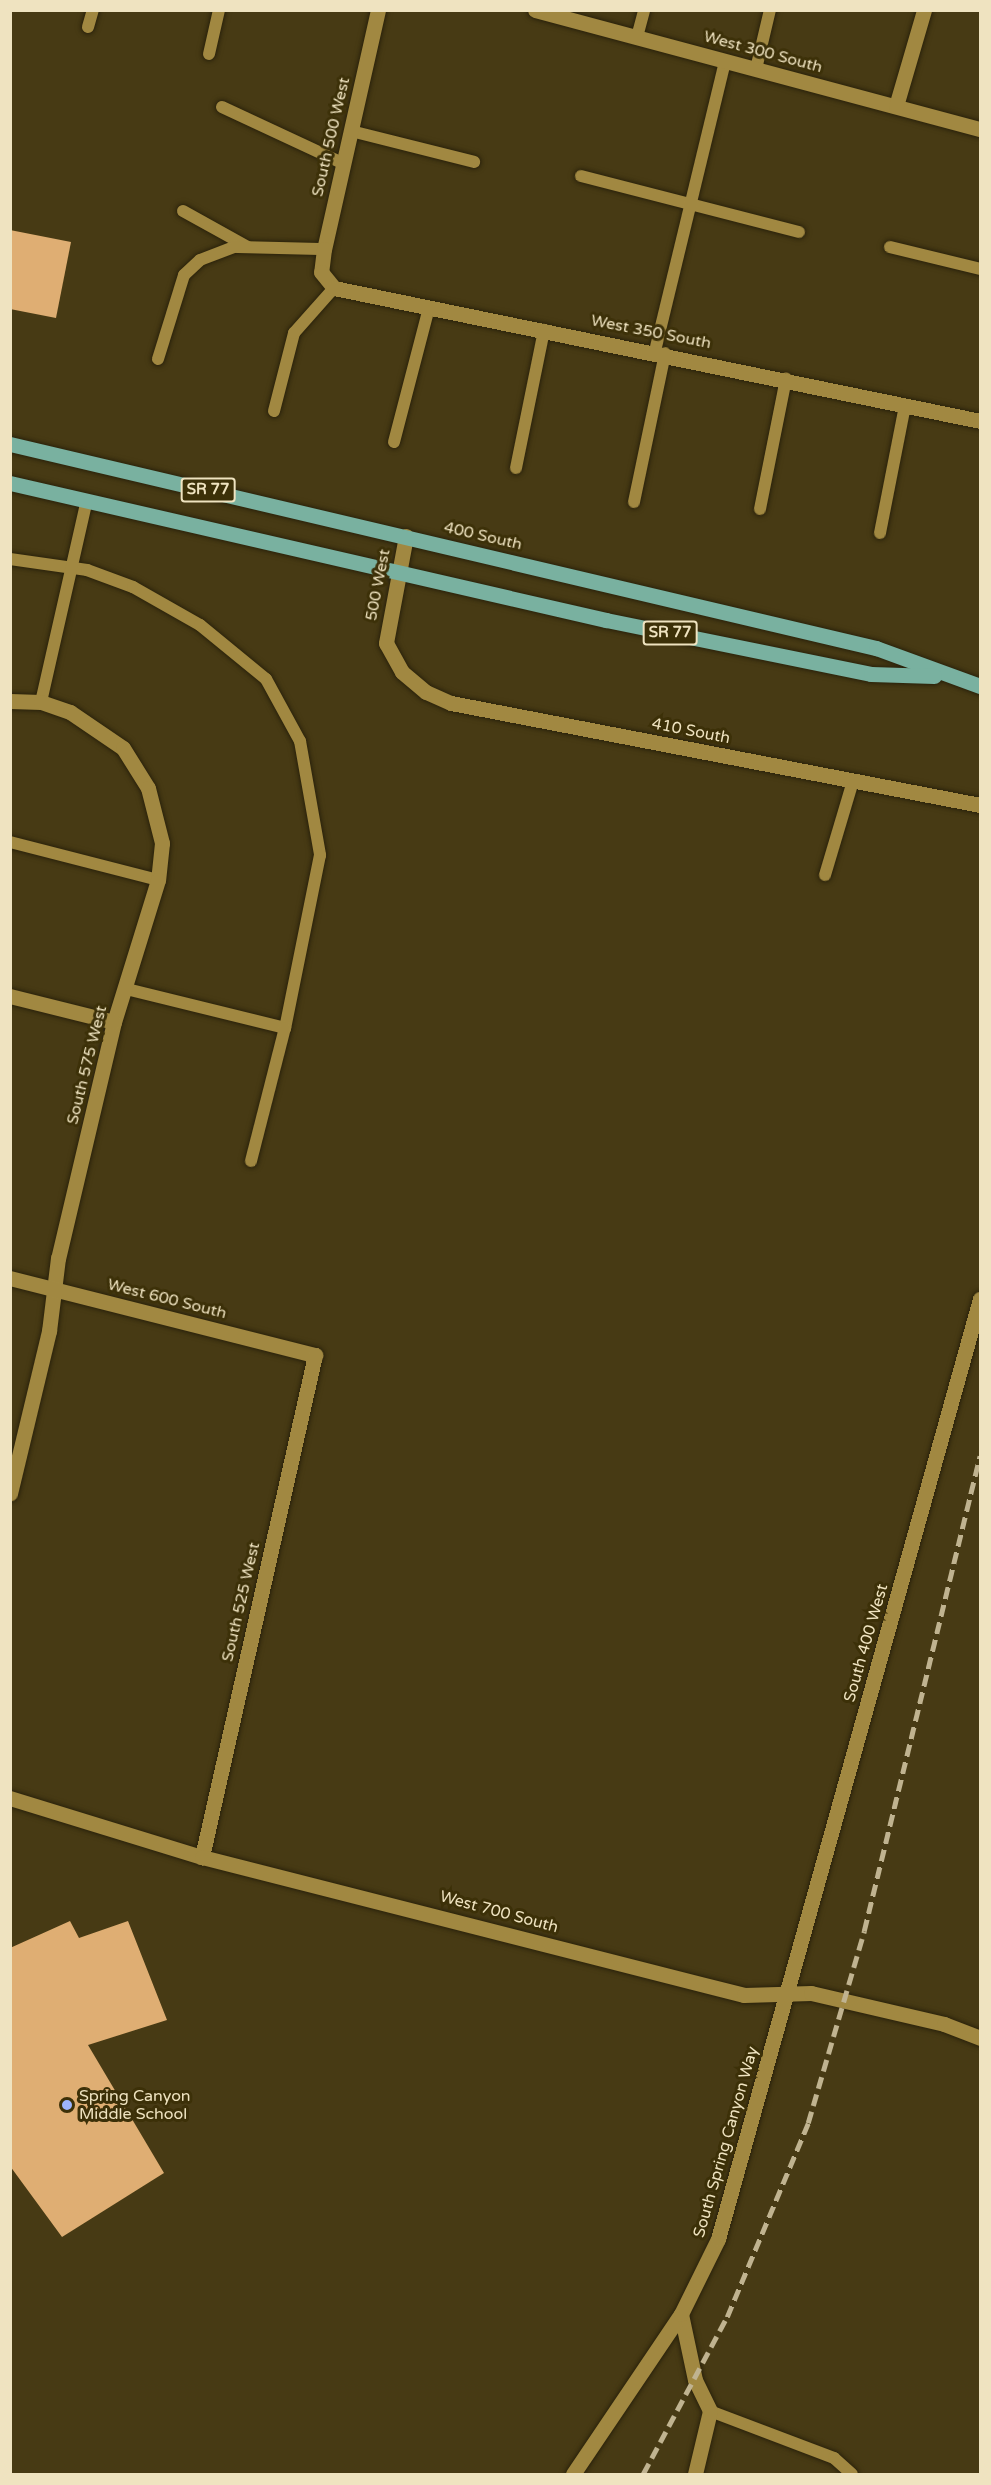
<!DOCTYPE html>
<html>
<head>
<meta charset="utf-8">
<style>
  body { margin:0 }
  #map { position:relative; width:991px; height:2485px; overflow:hidden; background:#473a14; font-family:"Varela Round",sans-serif }
  div>[style] { position:absolute }
  .building>* { inset:0; background:#dfae73 }
  .roads { filter:drop-shadow(0 0 2px #2a220b) drop-shadow(0 0 2px #2a220b) }
  .service>* { height:12px; margin:-6px; padding:0 6px; transform-origin:6px; border-radius:6px; background:#a18841 }
  .minor>* { height:15px; margin:-7.5px; padding:0 7.5px; transform-origin:7.5px; border-radius:7.5px; background:#a18841 }
  .primary>* { height:15px; margin:-7.5px; padding:0 7.5px; transform-origin:7.5px; border-radius:7.5px; background:#79b1a0 }
  .rail>* { height:4.5px; margin-top:-2.25px; transform-origin:0; background:repeating-linear-gradient(90deg,#c0b390 0 12px,transparent 0 18px) }
  .dots>* { width:16px; height:16px; translate:-50% -50%; box-sizing:border-box; border:3px solid #3c3008; border-radius:50% }
  span { translate:-50% -50%; white-space:nowrap; text-align:center; line-height:1.15; -webkit-text-stroke:6px #3c3008; paint-order:stroke }
  .shield-label span { padding:2px 4px; background:#3c3008; border:2px solid; border-radius:4px; -webkit-text-stroke-width:0 }
  .shield-label { font-size:15px; color:#efe3c0; font-weight:700 }
  .street-label { font-size:16px; color:#efe3c0 }
  .poi-label { font-size:16px; color:#efe3c0 }
  .left { translate:0 -50%; text-align:left }
  .frame { position:absolute; inset:0; border:12px solid #efe3c0; pointer-events:none }
</style>
</head>
<body>
<div id="map">
  <div class="building">
    <div style="clip-path:polygon(10px 230px,71px 242px,56px 318px,10px 309px)"></div>
    <div style="clip-path:polygon(70px 1921px,79px 1938px,128px 1921px,167px 2020px,88px 2045px,164px 2173px,62px 2237px,10px 2166px,10px 1948px)"></div>
  </div>
  <div class="roads">
    <div class="service">
      <div style="left:88px;top:27px;width:18px;rotate:-74deg"></div>
      <div style="left:637px;top:37px;width:28px;rotate:-75deg"></div>
      <div style="left:209px;top:54px;width:45px;rotate:-77.2deg"></div>
      <div style="left:756px;top:69px;width:61px;rotate:-76.7deg"></div>
      <div style="left:222px;top:107px;width:135px;rotate:25deg"></div>
      <div style="left:351px;top:131px;width:127px;rotate:14.1deg"></div>
      <div style="left:581px;top:176px;width:225px;rotate:14.4deg"></div>
      <div style="left:183px;top:211px;width:74px;rotate:29deg"></div>
      <div style="left:890px;top:247px;width:93px;rotate:13.7deg"></div>
      <div style="left:655px;top:351px;width:298px;rotate:-76.4deg"></div>
      <div style="left:158px;top:359px;width:88px;rotate:-72.8deg"></div>
      <div style="left:184px;top:275px;width:22px;rotate:-43deg"></div>
      <div style="left:200px;top:260px;width:36px;rotate:-21deg"></div>
      <div style="left:234px;top:247px;width:90px;rotate:1.3deg"></div>
      <div style="left:274px;top:411px;width:81px;rotate:-75.6deg"></div>
      <div style="left:294px;top:333px;width:60px;rotate:-48.4deg"></div>
      <div style="left:394px;top:442px;width:138px;rotate:-75.4deg"></div>
      <div style="left:516px;top:468px;width:141px;rotate:-78.5deg"></div>
      <div style="left:634px;top:502px;width:152px;rotate:-78.2deg"></div>
      <div style="left:760px;top:509px;width:133px;rotate:-78.7deg"></div>
      <div style="left:880px;top:533px;width:130px;rotate:-78.9deg"></div>
      <div style="left:10px;top:559px;width:78px;rotate:8.1deg"></div>
      <div style="left:87px;top:570px;width:49px;rotate:20.3deg"></div>
      <div style="left:133px;top:587px;width:77px;rotate:29.6deg"></div>
      <div style="left:200px;top:625px;width:85px;rotate:39.3deg"></div>
      <div style="left:266px;top:679px;width:71px;rotate:61.3deg"></div>
      <div style="left:300px;top:741px;width:116px;rotate:80deg"></div>
      <div style="left:320px;top:855px;width:177px;rotate:101.4deg"></div>
      <div style="left:285px;top:1028px;width:164px;rotate:-166.2deg"></div>
      <div style="left:41px;top:702px;width:207px;rotate:-77.2deg"></div>
      <div style="left:10px;top:842px;width:153px;rotate:14.4deg"></div>
      <div style="left:825px;top:875px;width:98px;rotate:-73.4deg"></div>
      <div style="left:251px;top:1161px;width:137px;rotate:-75.7deg"></div>
      <div style="left:710px;top:2411px;width:133px;rotate:20.8deg"></div>
      <div style="left:834px;top:2458px;width:24px;rotate:42deg"></div>
    </div>
    <div class="minor">
      <div style="left:378px;top:10px;width:245px;rotate:102.7deg"></div>
      <div style="left:324px;top:249px;width:23px;rotate:97deg"></div>
      <div style="left:321px;top:272px;width:21px;rotate:51deg"></div>
      <div style="left:334px;top:288px;width:660px;rotate:11.63deg"></div>
      <div style="left:535px;top:10px;width:461px;rotate:15deg"></div>
      <div style="left:896px;top:106px;width:100px;rotate:-73.7deg"></div>
      <div style="left:406px;top:536px;width:109px;rotate:100.6deg"></div>
      <div style="left:386px;top:643px;width:33px;rotate:61deg"></div>
      <div style="left:402px;top:672px;width:31px;rotate:40deg"></div>
      <div style="left:426px;top:692px;width:27px;rotate:24deg"></div>
      <div style="left:451px;top:703px;width:539px;rotate:10.91deg"></div>
      <div style="left:10px;top:701px;width:31px;rotate:2deg"></div>
      <div style="left:41px;top:702px;width:31px;rotate:19deg"></div>
      <div style="left:70px;top:712px;width:64px;rotate:34.2deg"></div>
      <div style="left:123px;top:748px;width:47px;rotate:58deg"></div>
      <div style="left:148px;top:788px;width:57px;rotate:75.7deg"></div>
      <div style="left:162px;top:843px;width:37px;rotate:96deg"></div>
      <div style="left:158px;top:880px;width:149px;rotate:107.2deg"></div>
      <div style="left:114px;top:1022px;width:243px;rotate:103.3deg"></div>
      <div style="left:58px;top:1258px;width:74px;rotate:97deg"></div>
      <div style="left:49px;top:1331px;width:167px;rotate:103.5deg"></div>
      <div style="left:10px;top:996px;width:107px;rotate:14deg"></div>
      <div style="left:10px;top:1278px;width:315px;rotate:14.2deg"></div>
      <div style="left:315px;top:1355px;width:515px;rotate:102.69deg"></div>
      <div style="left:10px;top:1798px;width:201px;rotate:17.1deg"></div>
      <div style="left:202px;top:1857px;width:559px;rotate:14.28deg"></div>
      <div style="left:744px;top:1995px;width:67px;rotate:-1.7deg"></div>
      <div style="left:811px;top:1993px;width:137px;rotate:13.1deg"></div>
      <div style="left:944px;top:2024px;width:39px;rotate:21deg"></div>
      <div style="left:681px;top:2314px;width:67px;rotate:78deg"></div>
      <div style="left:695px;top:2380px;width:34px;rotate:64deg"></div>
      <div style="left:710px;top:2411px;width:65px;rotate:103.4deg"></div>
      <div style="left:573px;top:2474px;width:193px;rotate:-56deg"></div>
      <div style="left:681px;top:2314px;width:84px;rotate:-63.7deg"></div>
      <div style="left:718px;top:2239px;width:976px;rotate:-74.43deg"></div>
    </div>
    <div class="primary">
      <div style="left:10px;top:444px;width:890px;rotate:13.26deg"></div>
      <div style="left:876px;top:648px;width:111px;rotate:20.1deg"></div>
      <div style="left:10px;top:483px;width:612px;rotate:12.95deg"></div>
      <div style="left:606px;top:620px;width:270px;rotate:11.5deg"></div>
      <div style="left:871px;top:674px;width:63px;rotate:1.8deg"></div>
    </div>
  </div>
  <div class="rail">
    <div style="left:643px;top:2474px;width:178px;rotate:-61.9deg"></div>
    <div style="left:727px;top:2317px;width:210px;rotate:-67.3deg"></div>
    <div style="left:808px;top:2123px;width:200px;rotate:-73.7deg"></div>
    <div style="left:864px;top:1931px;width:489px;rotate:-76.3deg"></div>
  </div>
  <div class="dots">
    <div style="left:67px;top:2105px;background:#9db4fd"></div>
  </div>
  <div class="shield-label">
    <span style="left:208px;top:490px">SR 77</span>
    <span style="left:670px;top:633px">SR 77</span>
  </div>
  <div class="street-label">
    <span style="left:763px;top:52px;rotate:15deg">West 300 South</span>
    <span style="left:331px;top:137px;rotate:-77deg">South 500 West</span>
    <span style="left:651px;top:332px;rotate:11deg">West 350 South</span>
    <span style="left:483px;top:536px;rotate:13deg">400 South</span>
    <span style="left:378px;top:585px;rotate:-79deg">500 West</span>
    <span style="left:691px;top:731px;rotate:11deg">410 South</span>
    <span style="left:87px;top:1065px;rotate:-76deg">South 575 West</span>
    <span style="left:167px;top:1299px;rotate:14deg">West 600 South</span>
    <span style="left:241px;top:1602px;rotate:-77deg">South 525 West</span>
    <span style="left:866px;top:1643px;rotate:-74deg">South 400 West</span>
    <span style="left:499px;top:1912px;rotate:15deg">West 700 South</span>
    <span style="left:726px;top:2142px;rotate:-74deg">South Spring Canyon Way</span>
  </div>
  <div class="poi-label">
    <span class="left" style="left:79px;top:2105px">Spring Canyon<br>Middle School</span>
  </div>
  <div class="frame"></div>
</div>
</body>
</html>
